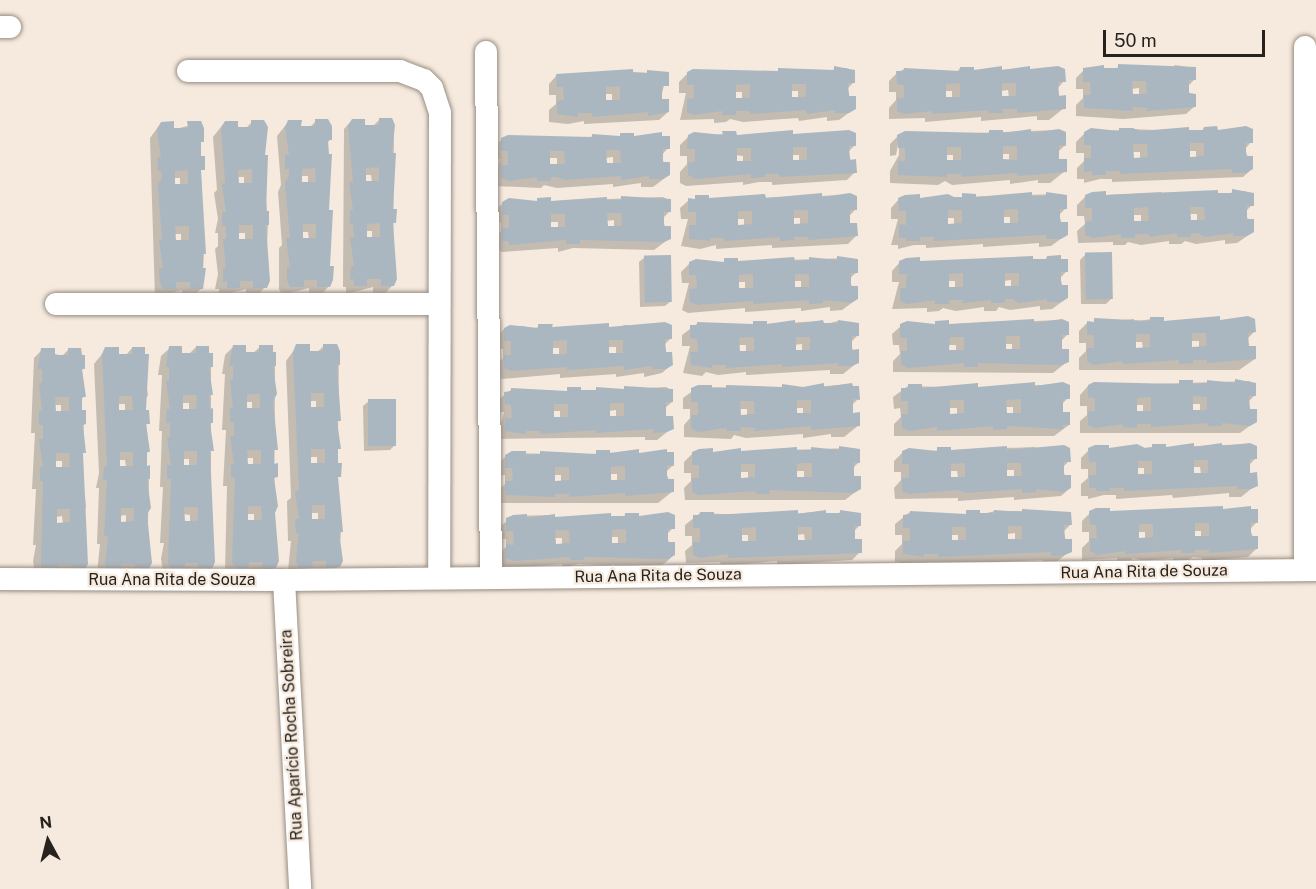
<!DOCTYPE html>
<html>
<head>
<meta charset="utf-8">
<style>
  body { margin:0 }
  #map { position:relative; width:1316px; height:889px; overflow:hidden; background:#f6eade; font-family:"Public Sans",sans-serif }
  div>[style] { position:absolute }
  .shadow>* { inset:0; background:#0003 }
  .building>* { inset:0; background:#aab7c1; transform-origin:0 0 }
  .roads { filter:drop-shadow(0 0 2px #998e83) drop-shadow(0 0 2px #998e83) }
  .minor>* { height:22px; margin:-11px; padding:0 11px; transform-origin:11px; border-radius:11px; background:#fff }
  span { translate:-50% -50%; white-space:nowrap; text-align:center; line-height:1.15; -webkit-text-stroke:4.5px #f6eade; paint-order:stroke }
  .street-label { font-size:16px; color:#27221e }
  .north { position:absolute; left:18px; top:811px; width:60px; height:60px; -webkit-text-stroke:4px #f6eade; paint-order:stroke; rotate:353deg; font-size:16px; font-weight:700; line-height:24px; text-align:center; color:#27221e }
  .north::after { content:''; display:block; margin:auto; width:21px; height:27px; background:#27221e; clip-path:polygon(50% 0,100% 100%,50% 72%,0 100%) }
  .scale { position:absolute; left:1103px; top:30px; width:162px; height:27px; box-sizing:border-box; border:3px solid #27221e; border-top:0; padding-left:8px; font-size:18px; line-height:21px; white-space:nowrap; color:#27221e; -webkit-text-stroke:4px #f6eade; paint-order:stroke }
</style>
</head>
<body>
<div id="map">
  <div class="shadow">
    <div style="clip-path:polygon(evenodd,1175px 65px,1194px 68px,1194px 80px,1187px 87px,1195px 106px,1186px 114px,1123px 119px,1076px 116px,1076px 105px,1083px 98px,1083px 89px,1076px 89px,1076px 78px,1084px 70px,1115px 70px,1119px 66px,1172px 69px,1175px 65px,1139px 88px,1139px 96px,1131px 96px,1131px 89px,1139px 88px)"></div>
    <div style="clip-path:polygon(evenodd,835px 68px,847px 68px,854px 82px,847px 89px,854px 109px,839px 120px,827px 121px,827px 117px,799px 121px,798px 118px,743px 122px,730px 119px,726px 122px,714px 123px,714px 119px,680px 120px,686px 93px,679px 93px,679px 82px,688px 73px,832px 71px,835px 68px,791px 91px,798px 91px,798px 98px,791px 98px,791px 91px,835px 68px,734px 92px,742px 92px,742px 99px,735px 100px,734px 92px)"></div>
    <div style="clip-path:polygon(evenodd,960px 68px,972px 72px,1028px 68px,1064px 81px,1057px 89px,1064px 108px,1049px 120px,1037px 120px,1037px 116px,981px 121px,981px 117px,925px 122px,925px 118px,889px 119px,889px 108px,896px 100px,896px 92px,889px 92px,889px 81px,897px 73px,904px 69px,957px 72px,960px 68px,1008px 90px,1009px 98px,1001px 98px,1001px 91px,1008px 90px,960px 68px,945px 91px,952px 91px,952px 98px,945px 99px,945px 91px)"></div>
    <div style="clip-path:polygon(evenodd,620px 71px,667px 74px,660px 101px,668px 112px,659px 120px,584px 124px,584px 121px,568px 124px,549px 122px,549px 110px,556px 104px,556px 95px,549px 95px,549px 84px,557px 75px,620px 71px,604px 94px,612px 94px,612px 101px,604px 101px,604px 94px)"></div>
    <div style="clip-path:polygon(evenodd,352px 120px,364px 127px,372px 127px,379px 120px,394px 125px,393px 285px,384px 294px,373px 294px,373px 287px,346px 294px,346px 287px,343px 287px,344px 129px,352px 120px,365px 175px,371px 175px,372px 183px,365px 183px,365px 175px,352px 120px,365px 231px,372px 231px,372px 239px,365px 239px,365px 231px)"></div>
    <div style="clip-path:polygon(evenodd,289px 121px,300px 128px,309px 128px,316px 121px,330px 140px,327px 143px,329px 286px,321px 295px,309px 295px,309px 288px,282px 295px,279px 289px,279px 248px,282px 245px,278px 192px,281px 185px,277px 136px,289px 121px,301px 176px,308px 176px,308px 184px,301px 184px,301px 176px,289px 121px,302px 232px,308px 232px,309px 240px,302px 240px,302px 232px)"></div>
    <div style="clip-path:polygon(evenodd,225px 122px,245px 129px,252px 122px,263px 157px,268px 224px,265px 287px,257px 296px,246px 296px,246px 289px,219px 296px,219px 289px,215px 289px,218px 274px,215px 249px,218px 246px,218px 233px,215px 233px,218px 219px,214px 193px,217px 190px,213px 137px,225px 122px,237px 177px,244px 177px,244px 185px,237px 185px,237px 177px,225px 122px,238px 233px,245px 233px,245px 241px,238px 241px,238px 233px)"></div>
    <div style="clip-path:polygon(evenodd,161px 123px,172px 130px,199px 123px,204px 253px,202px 288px,193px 296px,182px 297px,182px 290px,155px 297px,150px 138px,161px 123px,173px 178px,180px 178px,180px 186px,174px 186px,173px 178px,161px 123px,174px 234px,181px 234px,181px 242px,174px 242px,174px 234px)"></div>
    <div style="clip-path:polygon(evenodd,1204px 128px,1251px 142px,1245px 149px,1252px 169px,1243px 177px,1112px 182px,1112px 179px,1100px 179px,1084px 183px,1084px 179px,1077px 179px,1077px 168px,1084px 161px,1084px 153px,1076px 153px,1076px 142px,1085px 133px,1132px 129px,1201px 132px,1204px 128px,1188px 151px,1196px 151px,1196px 158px,1188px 158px,1188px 151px,1204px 128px,1132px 152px,1140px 152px,1140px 159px,1132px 159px,1132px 152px)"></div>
    <div style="clip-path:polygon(evenodd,1059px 130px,1065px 145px,1058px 152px,1058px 160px,1065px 171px,1050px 183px,1038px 183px,1038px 180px,1010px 184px,1010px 180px,952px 185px,945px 181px,938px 185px,890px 183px,890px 171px,899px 155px,899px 139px,896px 155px,890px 156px,890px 144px,898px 136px,1059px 130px,1002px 154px,1009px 154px,1009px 161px,1002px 161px,1002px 154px,1059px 130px,945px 155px,953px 155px,953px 162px,946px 162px,945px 155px)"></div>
    <div style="clip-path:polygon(evenodd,735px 133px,735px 136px,791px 135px,855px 145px,848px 152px,855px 172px,847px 180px,772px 185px,772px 182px,759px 182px,743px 185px,743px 182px,686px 186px,680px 183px,680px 172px,687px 164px,687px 156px,680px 156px,680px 145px,688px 137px,735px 133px,735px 155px,743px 156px,743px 162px,735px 163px,735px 155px,735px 133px,792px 155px,799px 155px,799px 162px,792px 162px,792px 155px)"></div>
    <div style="clip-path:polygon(evenodd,593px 135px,668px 148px,661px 156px,669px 175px,653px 187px,641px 187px,641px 183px,613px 187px,613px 184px,557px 188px,544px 185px,541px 188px,494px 186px,500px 159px,493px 159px,493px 148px,502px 139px,590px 138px,593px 135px,613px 157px,613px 165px,605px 164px,605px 158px,613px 157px,593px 135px,549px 158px,557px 158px,557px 166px,549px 166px,549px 158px)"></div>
    <div style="clip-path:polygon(evenodd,1233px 191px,1245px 191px,1252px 205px,1245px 212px,1253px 232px,1237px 243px,1225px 244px,1225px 240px,1196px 244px,1185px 241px,1181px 244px,1169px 244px,1169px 241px,1141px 245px,1128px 242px,1125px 245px,1113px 245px,1113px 242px,1078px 243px,1077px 231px,1085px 224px,1084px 216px,1077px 216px,1077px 205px,1086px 196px,1161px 192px,1161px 195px,1229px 195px,1233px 191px,1189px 214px,1197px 214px,1197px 221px,1189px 221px,1189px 214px,1233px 191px,1133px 215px,1141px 215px,1141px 222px,1133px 223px,1133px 215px)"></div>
    <div style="clip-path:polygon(evenodd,1060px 194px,1066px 196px,1066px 208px,1059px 215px,1066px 235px,1051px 246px,1039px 247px,1039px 243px,983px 247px,983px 244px,926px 248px,926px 245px,914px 245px,898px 249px,898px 245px,891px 245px,898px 219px,891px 219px,891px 208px,899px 199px,1060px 194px,1003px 217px,1010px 217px,1010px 224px,1003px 224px,1003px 217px,1060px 194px,946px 218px,954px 218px,954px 225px,947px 225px,946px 218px)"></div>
    <div style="clip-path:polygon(evenodd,849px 195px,856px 209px,849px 216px,849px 225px,856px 236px,848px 244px,772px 248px,772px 245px,716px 249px,716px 245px,700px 249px,681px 246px,688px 219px,681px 219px,680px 208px,689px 200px,849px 195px,792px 218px,800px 218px,800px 225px,793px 225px,792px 218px,849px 195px,736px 219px,744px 219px,744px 226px,736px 226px,736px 219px)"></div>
    <div style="clip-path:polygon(evenodd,663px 197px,669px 200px,669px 212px,662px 219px,670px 238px,654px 250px,573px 248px,558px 252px,558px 248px,502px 252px,495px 249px,494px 238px,501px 231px,501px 222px,494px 223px,494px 211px,503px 203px,663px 197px,614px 220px,614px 228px,606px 228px,606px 221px,614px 220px,663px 197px,550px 222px,558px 222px,558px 229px,550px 229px,550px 222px)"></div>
    <div style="clip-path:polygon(1086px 254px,1112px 298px,1106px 304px,1081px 304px,1080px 260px)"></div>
    <div style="clip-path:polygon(645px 257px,671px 301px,665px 306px,640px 307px,639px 262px)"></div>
    <div style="clip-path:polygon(evenodd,1047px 257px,1066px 272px,1060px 278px,1067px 298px,1052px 309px,1040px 310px,1040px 306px,1010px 310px,999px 307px,996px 311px,984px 311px,984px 307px,956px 311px,943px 308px,939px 311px,927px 312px,927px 308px,892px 309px,899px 282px,892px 282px,892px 271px,900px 262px,1044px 261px,1047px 257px,1011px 280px,1011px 288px,1004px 287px,1004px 281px,1011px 280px,1047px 257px,947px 281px,955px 281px,955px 288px,947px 289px,947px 281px)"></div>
    <div style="clip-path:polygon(evenodd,850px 258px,856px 260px,857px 272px,849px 279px,857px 299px,842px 310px,830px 311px,830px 307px,801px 311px,801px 308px,745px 312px,745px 308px,688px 313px,682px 310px,689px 283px,682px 283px,681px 272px,690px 263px,850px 258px,793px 281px,801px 281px,801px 288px,793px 288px,793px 281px,850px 258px,737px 282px,745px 282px,745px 289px,737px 289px,737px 282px)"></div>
    <div style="clip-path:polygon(evenodd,1134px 319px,1134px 322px,1151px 319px,1163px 322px,1219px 321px,1254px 332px,1247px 339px,1247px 348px,1255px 359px,1239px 370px,1079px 370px,1079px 358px,1086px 351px,1086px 343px,1079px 343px,1079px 331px,1087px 323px,1134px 319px,1191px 341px,1199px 341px,1199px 348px,1191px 348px,1191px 341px,1134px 319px,1135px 342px,1142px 342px,1143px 349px,1135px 349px,1135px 342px)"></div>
    <div style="clip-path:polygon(evenodd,1061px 320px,1067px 335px,1061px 341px,1061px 350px,1068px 361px,1053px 373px,893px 372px,893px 361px,900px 354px,899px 345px,893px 345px,892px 334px,901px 326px,1061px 320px,1004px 344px,1012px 344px,1012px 351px,1005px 351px,1004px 344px,1061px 320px,948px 345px,956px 345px,956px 352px,948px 352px,948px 345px)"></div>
    <div style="clip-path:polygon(evenodd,822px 321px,822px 325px,838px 321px,858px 335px,850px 343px,858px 362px,843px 374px,830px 374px,830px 370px,746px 375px,746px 372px,718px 375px,706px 372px,702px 376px,683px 373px,690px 346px,682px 346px,682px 335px,698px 323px,710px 327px,822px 321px,802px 344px,802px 352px,794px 352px,794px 345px,802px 344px,822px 321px,738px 345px,746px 345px,746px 352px,738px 353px,738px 345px)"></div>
    <div style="clip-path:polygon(evenodd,624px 325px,649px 327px,671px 338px,664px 345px,671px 365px,662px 373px,644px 377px,644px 373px,616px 377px,616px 374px,560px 378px,560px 374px,502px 379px,496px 376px,496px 365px,503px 358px,503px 349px,496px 349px,496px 338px,504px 329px,523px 326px,535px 329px,539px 326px,551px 329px,620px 328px,624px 325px,608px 347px,616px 347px,616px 355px,607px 355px,608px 347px,624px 325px,551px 348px,559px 348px,559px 355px,551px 355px,551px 348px)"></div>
    <div style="clip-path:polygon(evenodd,297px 346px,308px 353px,316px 353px,324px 346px,339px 351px,337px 520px,341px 532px,338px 567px,330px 575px,318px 575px,318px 568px,288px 570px,291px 541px,288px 541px,287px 501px,291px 498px,286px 361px,297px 346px,309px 401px,316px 401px,316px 409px,309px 409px,309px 401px,297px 346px,310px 457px,317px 457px,317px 465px,310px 465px,310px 457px,297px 346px,310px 513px,318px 513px,318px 521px,311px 521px,310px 513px)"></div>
    <div style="clip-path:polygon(evenodd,196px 347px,211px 366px,211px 568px,164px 578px,161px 559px,164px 543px,160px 543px,163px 487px,160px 487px,162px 431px,159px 431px,162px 375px,158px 375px,161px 356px,170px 348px,181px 355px,189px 354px,196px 347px,181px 403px,189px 403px,189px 410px,182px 410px,181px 403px,196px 347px,182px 459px,189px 459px,189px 466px,182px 466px,182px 459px,196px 347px,183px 514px,190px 515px,190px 522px,183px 522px,183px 514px)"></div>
    <div style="clip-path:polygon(evenodd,233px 347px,245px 354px,253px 353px,260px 347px,275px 365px,274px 568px,266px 576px,225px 571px,227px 486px,223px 486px,226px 430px,222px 430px,225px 374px,222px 374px,225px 355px,233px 347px,245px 402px,252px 402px,252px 409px,245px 410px,245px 402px,233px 347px,246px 458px,253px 458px,253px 465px,246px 465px,246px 458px,233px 347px,247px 514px,254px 514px,254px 521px,247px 521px,247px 514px)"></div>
    <div style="clip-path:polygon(evenodd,132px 348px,144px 370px,148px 395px,144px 402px,149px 451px,145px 455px,149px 479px,147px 569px,97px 573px,100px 544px,97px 544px,99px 488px,96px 488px,99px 473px,94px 364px,106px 349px,117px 356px,126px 355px,132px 348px,118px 404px,125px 404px,125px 411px,118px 411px,118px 404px,132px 348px,118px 460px,125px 460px,126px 467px,119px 467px,118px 460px,132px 348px,126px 515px,126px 523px,119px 523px,119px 516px,126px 515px)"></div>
    <div style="clip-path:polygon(evenodd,69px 349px,84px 368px,81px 371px,84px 396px,81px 400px,81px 412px,84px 412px,82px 496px,85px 496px,86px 508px,82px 511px,86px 564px,36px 580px,33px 561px,36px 545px,33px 545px,36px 489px,32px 489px,35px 433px,31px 433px,34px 358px,42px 350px,62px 356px,69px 349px,54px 405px,61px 405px,61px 412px,54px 412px,54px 405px,69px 349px,55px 461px,62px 461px,62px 468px,55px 468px,55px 461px,69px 349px,62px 516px,63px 524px,56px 524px,56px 517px,62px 516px)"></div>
    <div style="clip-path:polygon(evenodd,1249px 381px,1255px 384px,1255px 395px,1248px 402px,1248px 411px,1255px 422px,1240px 433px,1080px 433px,1080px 421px,1087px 415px,1087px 406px,1080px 406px,1080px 395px,1088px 386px,1249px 381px,1192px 404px,1200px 404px,1200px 411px,1192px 411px,1192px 404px,1249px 381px,1135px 405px,1143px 405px,1143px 412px,1135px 412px,1135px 405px)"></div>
    <div style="clip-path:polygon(evenodd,851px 384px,858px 399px,851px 406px,851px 414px,859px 425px,844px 437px,831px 437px,831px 434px,803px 438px,803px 434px,746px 438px,734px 435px,731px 439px,684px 437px,684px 425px,690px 418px,690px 409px,683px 409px,683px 398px,698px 387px,803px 388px,851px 384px,795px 408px,803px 408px,803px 415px,795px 415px,795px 408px,851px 384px,739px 409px,747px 409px,747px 416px,739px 416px,739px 409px)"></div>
    <div style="clip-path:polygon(evenodd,1062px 384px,1068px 398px,1061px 405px,1062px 414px,1069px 425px,1054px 436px,894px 436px,894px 424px,901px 417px,900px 408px,894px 409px,893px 397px,908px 386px,977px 388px,1062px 384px,1005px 407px,1013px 407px,1013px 414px,1005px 414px,1005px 407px,1062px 384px,949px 408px,957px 408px,957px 415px,949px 415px,949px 408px)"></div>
    <div style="clip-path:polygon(evenodd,666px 387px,671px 390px,672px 402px,665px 408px,665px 417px,672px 428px,657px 440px,645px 440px,645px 437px,497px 439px,504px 412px,497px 412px,497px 401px,512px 389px,580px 392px,666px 387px,616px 410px,616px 418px,608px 418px,609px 411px,616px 410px,666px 387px,552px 411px,560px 411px,560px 419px,552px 419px,552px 411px)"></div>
    <div style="clip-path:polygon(369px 401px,395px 445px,390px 450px,364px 451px,363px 406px)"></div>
    <div style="clip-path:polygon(evenodd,1250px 444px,1256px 458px,1249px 465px,1249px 474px,1256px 485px,1241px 497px,1229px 497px,1229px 493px,1173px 498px,1172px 495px,1116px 499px,1116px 495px,1104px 495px,1088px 499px,1088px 496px,1081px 496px,1081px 484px,1088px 478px,1088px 469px,1081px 469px,1081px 458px,1089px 450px,1250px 444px,1193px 467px,1200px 467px,1201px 475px,1193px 475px,1193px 467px,1250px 444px,1136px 468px,1144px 468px,1144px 475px,1136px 476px,1136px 468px)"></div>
    <div style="clip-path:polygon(evenodd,1034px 447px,1069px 461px,1062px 468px,1070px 488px,1061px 496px,1014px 500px,1014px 497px,958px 501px,958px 498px,895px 499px,894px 488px,901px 480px,901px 472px,894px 472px,894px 461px,903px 452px,1034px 447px,1006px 470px,1014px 470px,1014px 478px,1006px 477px,1006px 470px,1034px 447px,950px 471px,957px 471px,958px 478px,950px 478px,950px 471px)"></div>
    <div style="clip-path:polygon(evenodd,853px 448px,859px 450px,859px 462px,852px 469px,859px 489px,845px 500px,685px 500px,684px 488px,691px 481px,691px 473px,684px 473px,684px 462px,693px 453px,853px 448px,796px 471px,804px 471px,804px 478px,796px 478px,796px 471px,853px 448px,740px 472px,748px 472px,748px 479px,740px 479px,740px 472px)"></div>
    <div style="clip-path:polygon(evenodd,597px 452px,637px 454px,673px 465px,666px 472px,673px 491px,658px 503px,498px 503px,498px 491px,505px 484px,505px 475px,498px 476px,498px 464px,506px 456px,512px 453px,594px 455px,597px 452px,609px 474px,617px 474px,617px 481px,609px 481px,609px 474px,597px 452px,553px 475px,561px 475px,561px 482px,553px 482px,553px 475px)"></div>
    <div style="clip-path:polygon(evenodd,825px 511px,825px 515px,837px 515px,841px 511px,860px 525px,853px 532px,853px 541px,860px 552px,852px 560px,777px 565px,777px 561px,721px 566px,720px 562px,686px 563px,685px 551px,692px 545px,692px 536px,685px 536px,685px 525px,700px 513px,768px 516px,825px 511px,804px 534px,805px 542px,797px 542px,797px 535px,804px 534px,825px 511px,741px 535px,748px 535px,748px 542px,741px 543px,741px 535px)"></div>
    <div style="clip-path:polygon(evenodd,995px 511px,1023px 511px,1070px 525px,1063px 532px,1070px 551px,1055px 563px,1043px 563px,1043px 560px,931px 565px,931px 562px,915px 565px,895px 562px,895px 551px,902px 544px,902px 535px,895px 535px,895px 524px,910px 512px,978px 515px,995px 511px,1015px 533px,1015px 541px,1007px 541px,1007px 534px,1015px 533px,995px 511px,951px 535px,958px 535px,958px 542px,951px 542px,951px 535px)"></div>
    <div style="clip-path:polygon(evenodd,1221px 511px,1257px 522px,1250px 529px,1257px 548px,1248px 557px,1202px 561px,1202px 558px,1193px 557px,1186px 561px,1173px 561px,1173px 558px,1145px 561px,1133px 558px,1129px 562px,1117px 562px,1117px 558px,1082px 560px,1082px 548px,1089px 541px,1089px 532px,1082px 532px,1082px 521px,1090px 513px,1221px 511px,1193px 531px,1201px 531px,1201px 538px,1193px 538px,1193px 531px,1221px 511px,1137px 532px,1145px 532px,1145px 539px,1137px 539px,1137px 532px)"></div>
    <div style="clip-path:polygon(evenodd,626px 514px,673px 528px,666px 535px,674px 555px,665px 563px,659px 567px,578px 564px,562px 568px,562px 564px,505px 569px,499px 566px,499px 554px,506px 547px,506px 539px,498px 539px,498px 528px,513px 516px,554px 515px,554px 519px,622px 518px,626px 514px,610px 537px,618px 537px,618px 544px,610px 545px,610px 537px,626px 514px,554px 538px,562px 538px,562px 545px,554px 545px,554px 538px)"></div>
  </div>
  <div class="building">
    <div style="clip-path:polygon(evenodd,1118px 64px,1196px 67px,1196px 80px,1189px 80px,1189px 93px,1196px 94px,1196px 107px,1147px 111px,1147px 108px,1133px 107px,1133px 111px,1084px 108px,1084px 95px,1091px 95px,1090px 82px,1083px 82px,1083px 68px,1104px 65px,1104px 68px,1118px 68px,1118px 64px,1132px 81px,1146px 81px,1147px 94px,1133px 94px,1132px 81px)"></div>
    <div style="clip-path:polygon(evenodd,834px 66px,855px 70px,855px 83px,848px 83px,849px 96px,856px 96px,856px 109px,849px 113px,835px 113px,835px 110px,807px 114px,806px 110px,750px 114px,750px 111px,736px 111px,736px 115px,722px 115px,722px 111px,694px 115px,687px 112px,687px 99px,694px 98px,694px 85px,687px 85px,687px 72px,693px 69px,778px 71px,778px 68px,834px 70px,834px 66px,750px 84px,750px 98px,736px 98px,736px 85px,750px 84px,834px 66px,792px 84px,806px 84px,806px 97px,792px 97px,792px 84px)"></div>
    <div style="clip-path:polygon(evenodd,1002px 66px,1002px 70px,1030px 66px,1030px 69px,1058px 66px,1065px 69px,1066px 82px,1058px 82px,1059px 96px,1066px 95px,1066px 109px,1017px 113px,1017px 109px,1002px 109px,1003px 113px,989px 113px,988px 110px,932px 114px,932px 111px,904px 114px,897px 111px,897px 98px,904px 98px,904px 85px,897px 84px,896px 71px,904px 71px,904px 68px,960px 71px,960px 67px,974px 67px,974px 70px,1002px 66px,960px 83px,960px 97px,946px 97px,946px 84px,960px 83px,1002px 66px,1002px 83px,1016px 83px,1016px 96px,1002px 96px,1002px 83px)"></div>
    <div style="clip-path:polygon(evenodd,633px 69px,633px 73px,647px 73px,647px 70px,669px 72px,669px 86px,662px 86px,662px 99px,669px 99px,669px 112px,648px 116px,648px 112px,592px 117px,592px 113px,578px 113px,578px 117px,557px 114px,557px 101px,564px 100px,563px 87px,557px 87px,556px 74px,633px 69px,620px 86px,620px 100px,606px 100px,606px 87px,620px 86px)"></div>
    <div style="clip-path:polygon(evenodd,379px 118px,392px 118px,395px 125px,392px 153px,396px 153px,393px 209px,397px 209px,396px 223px,393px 223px,397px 279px,394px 286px,381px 286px,381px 279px,367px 279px,367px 286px,354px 286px,354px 279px,350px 280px,351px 266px,354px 266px,350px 237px,354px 237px,353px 224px,350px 224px,350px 210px,353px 210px,349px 182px,353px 182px,348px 126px,352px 119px,365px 119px,365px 125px,379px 125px,379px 118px,379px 167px,379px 181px,366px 181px,366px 168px,379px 167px,379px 118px,380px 223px,380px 237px,367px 237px,367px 224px,380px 223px)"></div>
    <div style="clip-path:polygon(evenodd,315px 119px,328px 119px,332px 126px,332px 140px,328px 140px,329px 154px,332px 154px,329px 210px,333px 210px,330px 266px,334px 266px,333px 280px,330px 287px,317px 287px,317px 280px,304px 280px,304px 287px,290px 287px,287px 280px,287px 267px,290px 267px,286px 238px,290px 238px,285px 183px,289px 176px,289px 169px,285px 169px,285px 155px,289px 155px,285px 127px,288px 120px,302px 120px,301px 126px,315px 126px,315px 119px,315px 168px,316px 182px,302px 182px,302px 169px,315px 168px,315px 119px,303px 224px,316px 224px,316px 238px,303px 238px,303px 224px)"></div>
    <div style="clip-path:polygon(evenodd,251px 120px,264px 120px,268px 127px,265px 155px,268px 155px,266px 211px,269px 211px,269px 225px,266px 225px,270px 281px,267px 288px,253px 288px,253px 281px,240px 281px,240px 288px,227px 288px,227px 281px,223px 282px,223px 268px,226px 267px,223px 239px,226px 239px,226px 226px,222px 226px,222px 212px,226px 212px,222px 184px,225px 183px,221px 128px,225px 121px,238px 121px,238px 127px,251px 127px,251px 120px,252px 169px,252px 183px,239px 183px,238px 170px,252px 169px,251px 120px,239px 225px,253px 225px,253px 239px,239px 239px,239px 225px)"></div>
    <div style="clip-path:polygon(evenodd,174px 121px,174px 128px,188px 128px,187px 121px,201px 121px,204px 128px,204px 142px,201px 142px,201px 156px,205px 156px,205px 170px,201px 170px,206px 254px,203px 254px,203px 268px,206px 268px,203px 289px,190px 289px,190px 282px,176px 282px,176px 289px,163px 289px,160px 282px,159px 268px,163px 268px,159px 240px,162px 240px,158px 184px,162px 178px,161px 171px,158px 171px,158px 157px,161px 157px,157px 129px,161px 122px,174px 121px,188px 170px,188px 184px,175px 184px,175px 171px,188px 170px,174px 121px,175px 226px,189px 226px,189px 240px,176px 240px,175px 226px)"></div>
    <div style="clip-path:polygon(evenodd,1217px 126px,1218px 130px,1246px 126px,1253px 129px,1253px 143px,1246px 143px,1246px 156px,1253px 156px,1253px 169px,1246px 173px,1232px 173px,1232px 169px,1120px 174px,1120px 171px,1106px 171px,1106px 175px,1092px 175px,1092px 171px,1084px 172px,1084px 158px,1091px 158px,1091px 145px,1084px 145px,1084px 132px,1091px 128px,1119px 131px,1119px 128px,1133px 128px,1140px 131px,1189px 127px,1189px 130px,1203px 130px,1204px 127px,1217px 126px,1190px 143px,1204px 143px,1204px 156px,1190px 157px,1190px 143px,1217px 126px,1133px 144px,1147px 144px,1148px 157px,1134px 158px,1133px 144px)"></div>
    <div style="clip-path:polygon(evenodd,1031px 129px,1031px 133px,1059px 129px,1066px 132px,1066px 146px,1059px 145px,1059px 159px,1067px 159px,1067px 172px,1018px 176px,1017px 173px,961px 177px,961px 174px,947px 174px,947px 177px,898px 175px,898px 161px,905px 161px,905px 148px,898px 148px,897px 135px,905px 131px,989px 133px,989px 130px,1003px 130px,1003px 133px,1031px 129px,1003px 146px,1017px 146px,1017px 160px,1003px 159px,1003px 146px,1031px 129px,947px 147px,961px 147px,961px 160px,947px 160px,947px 147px)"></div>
    <div style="clip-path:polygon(evenodd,793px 130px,793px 134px,849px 130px,856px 133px,856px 146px,849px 146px,850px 160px,856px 159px,857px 173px,779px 177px,779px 174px,765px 174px,765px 177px,751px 178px,751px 174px,695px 179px,688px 175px,688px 162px,695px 162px,695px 149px,687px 149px,688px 135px,694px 132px,723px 135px,722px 131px,736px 131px,737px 135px,793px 130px,793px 147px,807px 147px,807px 160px,793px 160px,793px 147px,793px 130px,737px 148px,751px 148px,751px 161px,737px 161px,737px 148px)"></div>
    <div style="clip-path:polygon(evenodd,662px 132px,662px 136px,670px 136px,670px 149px,663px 149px,663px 162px,670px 162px,670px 175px,663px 179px,649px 179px,649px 176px,621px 180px,621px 176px,565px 180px,557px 177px,551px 177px,551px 181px,537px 181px,537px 177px,509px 181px,501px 178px,501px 165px,508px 165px,508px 151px,501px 151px,501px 138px,508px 135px,592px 137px,592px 134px,620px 136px,620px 133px,634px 133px,634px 136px,662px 132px,606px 150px,620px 150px,621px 163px,607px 163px,606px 150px,662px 132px,550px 151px,564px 151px,565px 164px,550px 164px,550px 151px)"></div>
    <div style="clip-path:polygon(evenodd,1232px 189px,1254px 193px,1254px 206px,1247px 206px,1247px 219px,1254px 219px,1254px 232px,1247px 236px,1233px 236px,1233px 233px,1205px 237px,1198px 233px,1191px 233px,1191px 237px,1177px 237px,1177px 233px,1149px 237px,1149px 234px,1135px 234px,1135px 238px,1121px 238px,1121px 234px,1093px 238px,1085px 235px,1085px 222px,1092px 221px,1092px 208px,1085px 208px,1085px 195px,1092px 192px,1106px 191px,1106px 195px,1218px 190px,1218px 193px,1232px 193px,1232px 189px,1148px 207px,1149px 221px,1134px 221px,1134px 208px,1148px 207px,1232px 189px,1190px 207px,1204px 207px,1205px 220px,1191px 220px,1190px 207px)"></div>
    <div style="clip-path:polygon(evenodd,1032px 192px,1032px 196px,1046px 196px,1046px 192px,1067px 195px,1067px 209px,1060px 209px,1060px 222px,1068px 222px,1068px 235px,1061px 239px,1047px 239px,1046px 235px,934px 241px,934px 237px,920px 237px,920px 241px,906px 241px,906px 238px,899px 238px,899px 224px,906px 225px,906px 211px,899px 211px,898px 198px,905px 195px,920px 194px,920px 198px,948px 194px,954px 197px,962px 197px,962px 193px,976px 194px,976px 197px,1032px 192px,1018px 209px,1018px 223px,1004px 223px,1004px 210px,1018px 209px,1032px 192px,948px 210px,962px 210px,962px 223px,948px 224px,948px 210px)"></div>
    <div style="clip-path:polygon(evenodd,822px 193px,822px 197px,850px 193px,857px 196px,857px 210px,850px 210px,850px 223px,857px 223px,858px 236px,808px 240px,808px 237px,794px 237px,794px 240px,780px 241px,780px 237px,724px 241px,724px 238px,710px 238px,710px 241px,689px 239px,689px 225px,696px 225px,696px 212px,688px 212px,688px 198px,695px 199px,695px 195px,709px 195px,709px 198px,765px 194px,766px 198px,822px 193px,794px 210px,808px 210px,808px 223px,794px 224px,794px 210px,822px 193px,738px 211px,752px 211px,752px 224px,738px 225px,738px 211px)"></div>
    <div style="clip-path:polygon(evenodd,621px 196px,671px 199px,671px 212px,664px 212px,664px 226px,671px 226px,671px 239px,664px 242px,580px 240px,580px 244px,566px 244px,566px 240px,509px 245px,509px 241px,502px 241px,502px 228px,509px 228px,509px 215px,502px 215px,502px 202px,509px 198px,537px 201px,537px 198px,551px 197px,551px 201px,607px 197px,607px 200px,621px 200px,621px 196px,607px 213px,621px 213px,622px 226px,608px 226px,607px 213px,621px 196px,551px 214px,565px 214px,565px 227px,551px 227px,551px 214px)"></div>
    <div style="left:1112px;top:252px;width:47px;height:27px;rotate:89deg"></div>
    <div style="left:671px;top:255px;width:47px;height:27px;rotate:89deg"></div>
    <div style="clip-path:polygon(evenodd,1061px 255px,1061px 259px,1068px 259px,1068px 272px,1061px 272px,1061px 285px,1068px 285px,1068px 298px,1061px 302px,1047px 302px,1047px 299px,1019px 303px,1012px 299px,1005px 299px,1005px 303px,991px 303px,991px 300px,963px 303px,963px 300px,949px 300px,949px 304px,935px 304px,935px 300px,907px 304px,900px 301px,900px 288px,906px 288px,907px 274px,899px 274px,899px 261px,906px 258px,920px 257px,920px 261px,1033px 256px,1033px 259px,1047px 259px,1047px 256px,1061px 255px,963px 273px,963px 287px,949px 287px,949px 274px,963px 273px,1061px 255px,1005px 273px,1019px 273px,1019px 286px,1005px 286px,1005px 273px)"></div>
    <div style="clip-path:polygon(evenodd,837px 256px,858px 259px,858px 273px,851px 273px,851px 286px,858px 286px,858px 299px,851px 303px,823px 300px,823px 303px,809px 304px,809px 300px,753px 304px,753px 301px,697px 305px,690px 302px,689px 289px,697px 288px,696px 275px,689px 275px,689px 262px,696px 259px,724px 262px,724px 258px,738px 258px,738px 261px,794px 257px,795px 261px,809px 260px,809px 257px,837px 260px,837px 256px,753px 274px,753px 288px,739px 288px,739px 275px,753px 274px,837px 256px,795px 274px,809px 274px,809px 287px,795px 287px,795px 274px)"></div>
    <div style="clip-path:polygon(evenodd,1220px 316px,1220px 320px,1248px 316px,1255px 319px,1256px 332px,1248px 333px,1249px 346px,1256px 346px,1256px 359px,1207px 363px,1207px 360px,1193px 360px,1193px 363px,1179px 364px,1179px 360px,1123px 364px,1122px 361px,1094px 365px,1087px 361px,1087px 348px,1094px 348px,1094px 335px,1087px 335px,1087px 321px,1094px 322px,1094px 318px,1150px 321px,1150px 317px,1164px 317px,1164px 321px,1220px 316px,1192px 333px,1206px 333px,1207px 346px,1192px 347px,1192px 333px,1220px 316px,1136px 334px,1150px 334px,1150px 347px,1136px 348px,1136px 334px)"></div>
    <div style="clip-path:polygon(evenodd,1034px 319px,1034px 323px,1062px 319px,1069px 322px,1069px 335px,1062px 335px,1062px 349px,1069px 349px,1069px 362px,1062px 365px,978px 363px,978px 367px,964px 367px,964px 363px,908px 368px,901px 364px,901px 351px,907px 351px,907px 338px,900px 338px,900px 324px,907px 321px,935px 324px,935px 321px,949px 320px,949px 324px,1034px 319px,1006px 336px,1020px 336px,1020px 349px,1006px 349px,1006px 336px,1034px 319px,950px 337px,964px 337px,964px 350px,949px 350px,950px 337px)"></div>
    <div style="clip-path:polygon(evenodd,795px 320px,795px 324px,823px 320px,824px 323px,838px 323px,838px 320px,859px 323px,859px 336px,852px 336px,852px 350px,859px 349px,859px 363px,852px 366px,838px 366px,838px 363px,782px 367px,782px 364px,726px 368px,726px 365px,712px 365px,712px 368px,691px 365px,690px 352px,698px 352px,697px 339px,690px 338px,690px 325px,697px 325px,697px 322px,753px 324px,753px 321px,767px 321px,767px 324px,795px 320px,754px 337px,754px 351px,740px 351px,739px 338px,754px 337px,795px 320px,796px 337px,810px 337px,810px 350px,796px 350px,796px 337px)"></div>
    <div style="clip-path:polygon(evenodd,665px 322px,672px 325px,672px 339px,665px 339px,666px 352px,672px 352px,673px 365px,666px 369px,652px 369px,652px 366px,624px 370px,624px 366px,567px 370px,567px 367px,511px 371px,504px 368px,504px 355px,511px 355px,511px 341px,504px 341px,504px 328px,510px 325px,538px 328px,538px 324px,553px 324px,552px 327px,609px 323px,609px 327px,665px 322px,567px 340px,567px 354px,553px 354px,553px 341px,567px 340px,665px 322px,609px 340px,623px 340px,623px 353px,609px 353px,609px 340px)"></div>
    <div style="clip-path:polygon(evenodd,296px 344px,310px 344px,310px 351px,323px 351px,323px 344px,337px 344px,340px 351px,340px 365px,337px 365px,341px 421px,337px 421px,341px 449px,338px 449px,338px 463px,342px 463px,341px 477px,338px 477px,343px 532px,339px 532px,343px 561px,340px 567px,326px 568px,326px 561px,312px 561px,313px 568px,299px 568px,296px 561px,299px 533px,296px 533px,295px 519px,299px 519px,295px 491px,299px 491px,293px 352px,296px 344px,311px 393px,324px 393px,324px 407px,311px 407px,311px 393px,296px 344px,311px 449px,325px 449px,325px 463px,311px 463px,311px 449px,296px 344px,312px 505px,325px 505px,325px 519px,312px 519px,312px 505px)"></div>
    <div style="clip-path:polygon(evenodd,233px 345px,246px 345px,246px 352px,259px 352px,259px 345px,273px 345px,273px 352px,276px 352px,276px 366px,273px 366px,277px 394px,273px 401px,278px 450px,274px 450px,274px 464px,278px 463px,278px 477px,274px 478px,278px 506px,275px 513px,279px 561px,276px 568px,262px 569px,262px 562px,249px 562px,249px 569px,236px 569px,232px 562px,235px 478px,231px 478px,231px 464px,234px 464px,230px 436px,234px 436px,234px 422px,230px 422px,230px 408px,233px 408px,230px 380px,233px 380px,233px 366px,229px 366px,233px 345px,247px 394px,260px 394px,260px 408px,247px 408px,247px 394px,233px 345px,247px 450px,261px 450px,261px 464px,248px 464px,247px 450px,233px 345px,248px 506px,261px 506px,262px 520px,248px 520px,248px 506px)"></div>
    <div style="clip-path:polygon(evenodd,169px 346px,182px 346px,182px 353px,196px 353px,196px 346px,209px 346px,209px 353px,213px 353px,213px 367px,209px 367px,213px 395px,209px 395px,210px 409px,213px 408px,213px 423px,210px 423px,214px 451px,210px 451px,215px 562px,212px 569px,198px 570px,198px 563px,185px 563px,185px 570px,172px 570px,168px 563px,171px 479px,167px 479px,167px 465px,171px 465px,167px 437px,170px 437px,170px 423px,166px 423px,167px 409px,170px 409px,166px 381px,169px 381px,169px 367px,166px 367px,169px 346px,183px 395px,197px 395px,196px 409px,183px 409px,183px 395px,169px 346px,184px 451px,197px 451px,197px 465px,184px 465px,184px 451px,169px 346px,184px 507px,198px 507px,198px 521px,185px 521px,184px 507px)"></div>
    <div style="clip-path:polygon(evenodd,105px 347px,119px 347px,119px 354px,132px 354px,132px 347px,145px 347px,145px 354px,149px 354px,146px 410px,149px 410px,150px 424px,146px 424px,150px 452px,147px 452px,147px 466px,150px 465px,150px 479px,147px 479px,151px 508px,147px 514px,152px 563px,148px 570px,135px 571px,135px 564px,121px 564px,121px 571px,108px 571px,105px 564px,108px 536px,104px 536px,107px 480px,103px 480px,104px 466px,107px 466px,102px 354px,105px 347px,119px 396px,132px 396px,133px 410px,119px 410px,119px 396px,105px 347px,120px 452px,133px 452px,133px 466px,120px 466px,120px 452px,105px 347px,121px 508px,134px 508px,134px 521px,121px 522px,121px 508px)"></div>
    <div style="clip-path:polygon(evenodd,41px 348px,55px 348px,55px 355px,68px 355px,68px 348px,81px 348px,82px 355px,85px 355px,85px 369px,82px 369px,86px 397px,82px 397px,82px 410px,86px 410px,86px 424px,83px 425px,86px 453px,83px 453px,88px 564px,84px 571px,71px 571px,71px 565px,58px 565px,58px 572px,44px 572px,41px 565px,43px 481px,40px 481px,40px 467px,43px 467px,39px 439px,43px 439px,43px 425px,39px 425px,39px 411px,42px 411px,39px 383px,42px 383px,42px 369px,38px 369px,41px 348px,55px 397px,69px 397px,69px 411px,56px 411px,55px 397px,41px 348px,56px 453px,69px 453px,70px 467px,56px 467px,56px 453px,41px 348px,57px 509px,70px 509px,70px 522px,57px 523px,57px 509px)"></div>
    <div style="clip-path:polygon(evenodd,1235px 379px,1256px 383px,1256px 396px,1249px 396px,1250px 409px,1257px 409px,1257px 422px,1250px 426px,1222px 423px,1222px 426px,1208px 426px,1208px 423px,1151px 427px,1151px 424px,1137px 424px,1137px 428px,1123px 427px,1123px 424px,1095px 428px,1088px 425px,1088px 412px,1095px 411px,1095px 398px,1088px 398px,1088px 385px,1094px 382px,1179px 384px,1179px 380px,1193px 380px,1193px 384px,1207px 383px,1207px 380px,1235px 383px,1235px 379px,1193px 396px,1207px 397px,1207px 410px,1193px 410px,1193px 396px,1235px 379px,1151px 397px,1151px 411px,1137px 411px,1137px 398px,1151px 397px)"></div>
    <div style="clip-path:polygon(evenodd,1035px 382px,1035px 386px,1063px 382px,1070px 385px,1070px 399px,1063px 399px,1063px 412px,1070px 412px,1070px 425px,1063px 425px,1063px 429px,1007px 426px,1007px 429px,993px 430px,993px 426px,937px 431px,937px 427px,909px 431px,902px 428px,901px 414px,908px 414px,908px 401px,901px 401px,901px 388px,908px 388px,908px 384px,922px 384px,922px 388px,978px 383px,978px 387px,1035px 382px,1021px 399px,1021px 413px,1007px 413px,1006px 400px,1021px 399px,1035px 382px,950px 400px,964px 400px,964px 413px,950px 414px,950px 400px)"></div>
    <div style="clip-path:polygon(evenodd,824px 383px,824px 387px,852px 383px,853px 386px,859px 386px,860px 400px,853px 399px,853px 413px,860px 412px,860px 426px,811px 430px,811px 426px,755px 431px,755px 428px,741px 427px,741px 431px,727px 431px,726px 428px,698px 432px,691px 428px,691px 415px,698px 415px,698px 402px,691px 402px,691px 388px,698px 385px,712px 385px,712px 388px,726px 388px,726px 385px,782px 387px,782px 384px,803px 387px,824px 383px,797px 400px,811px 400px,811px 413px,797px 413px,797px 400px,824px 383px,740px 401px,754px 401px,755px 414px,741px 415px,740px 401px)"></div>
    <div style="clip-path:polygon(evenodd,624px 386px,673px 389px,673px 402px,666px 402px,666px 416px,673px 416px,674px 429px,667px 432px,653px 433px,653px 429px,596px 433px,596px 430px,540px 434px,540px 431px,526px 431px,526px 434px,505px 431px,505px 418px,512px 418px,511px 405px,505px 404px,504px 392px,511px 391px,511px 388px,567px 391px,567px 387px,581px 387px,581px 390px,596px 390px,596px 387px,624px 389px,624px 386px,610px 403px,624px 403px,624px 416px,610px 416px,610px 403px,624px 386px,554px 404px,568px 404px,568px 417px,554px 417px,554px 404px)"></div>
    <div style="left:368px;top:399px;width:28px;height:47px"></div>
    <div style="clip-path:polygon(evenodd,1194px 443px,1194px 447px,1222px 443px,1222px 446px,1250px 443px,1257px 446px,1257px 459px,1250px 459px,1250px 473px,1257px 472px,1258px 486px,1251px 489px,1237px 489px,1237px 486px,1124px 491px,1124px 488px,1110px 488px,1110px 491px,1096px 491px,1096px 488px,1089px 488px,1089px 475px,1096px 475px,1096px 462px,1089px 462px,1088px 448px,1095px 445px,1109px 445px,1109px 448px,1137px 444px,1145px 448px,1152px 447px,1152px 444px,1166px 444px,1166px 447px,1194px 443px,1194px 460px,1208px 460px,1208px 473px,1194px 473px,1194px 460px,1194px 443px,1138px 461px,1152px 461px,1152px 474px,1138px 474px,1138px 461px)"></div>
    <div style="clip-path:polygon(evenodd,1064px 445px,1070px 448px,1071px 462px,1064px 462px,1064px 475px,1071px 475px,1071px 488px,1064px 492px,1036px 489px,1036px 492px,1022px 493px,1022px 489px,966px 493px,959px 490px,909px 494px,902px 491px,902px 478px,909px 478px,909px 464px,902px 464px,902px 451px,909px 448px,937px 451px,937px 447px,951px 447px,951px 450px,1007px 446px,1007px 450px,1064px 445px,965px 463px,965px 477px,951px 477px,951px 464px,965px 463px,1064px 445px,1007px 463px,1021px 463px,1022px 476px,1007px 476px,1007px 463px)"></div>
    <div style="clip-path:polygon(evenodd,839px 446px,860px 449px,860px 463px,854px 463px,854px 476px,861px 476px,861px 489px,854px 493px,769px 490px,770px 494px,755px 494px,756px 491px,699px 495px,692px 492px,692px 478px,699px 478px,699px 465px,692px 465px,692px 452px,699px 449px,713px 448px,713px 452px,741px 448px,741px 451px,797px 447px,797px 450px,811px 450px,811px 447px,839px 450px,839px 446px,804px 463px,812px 463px,812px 477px,797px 477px,797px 464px,804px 463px,839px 446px,741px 464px,755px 464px,755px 477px,741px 478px,741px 464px)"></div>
    <div style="clip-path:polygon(evenodd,639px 449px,639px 453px,667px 449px,667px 452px,674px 452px,674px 466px,667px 465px,667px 479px,674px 479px,674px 492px,625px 496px,625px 493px,569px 497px,569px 494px,555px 494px,555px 497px,506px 495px,505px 481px,513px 481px,512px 468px,505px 468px,505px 455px,512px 451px,526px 451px,526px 455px,540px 454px,540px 451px,596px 454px,596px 450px,610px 450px,610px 453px,639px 449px,625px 466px,625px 480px,611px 480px,611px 467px,625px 466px,639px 449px,555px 467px,569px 467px,569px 480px,555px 481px,555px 467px)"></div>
    <div style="clip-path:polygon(evenodd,1223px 506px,1223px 509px,1251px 506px,1251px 509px,1258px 509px,1258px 523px,1251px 522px,1251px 536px,1258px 536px,1258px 549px,1209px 553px,1209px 550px,1195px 550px,1195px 553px,1181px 553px,1181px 550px,1125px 554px,1125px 551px,1097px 555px,1090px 551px,1090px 538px,1097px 538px,1096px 525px,1090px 525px,1089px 511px,1096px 508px,1110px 508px,1110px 511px,1223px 506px,1195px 523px,1209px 523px,1209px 536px,1195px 536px,1195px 523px,1223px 506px,1139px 524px,1153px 524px,1153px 537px,1139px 538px,1139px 524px)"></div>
    <div style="clip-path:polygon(evenodd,1022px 509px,1071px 512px,1072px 525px,1064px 525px,1065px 539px,1072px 539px,1072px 552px,1065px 555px,1051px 556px,1051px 552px,938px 557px,938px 554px,924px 554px,924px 557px,903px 554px,903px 541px,910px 541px,910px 528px,903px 528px,903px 515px,910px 514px,910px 511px,966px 514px,966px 510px,980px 510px,980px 513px,994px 513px,994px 510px,1022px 512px,1022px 509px,1008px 526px,1022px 526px,1022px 539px,1008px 539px,1008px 526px,1022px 509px,952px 527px,966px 527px,966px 540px,952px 540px,952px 527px)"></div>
    <div style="clip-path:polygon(evenodd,798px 510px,798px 514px,826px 510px,826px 513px,840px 513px,840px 510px,861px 513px,861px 526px,855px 526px,855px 539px,862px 539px,862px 553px,728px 558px,728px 554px,700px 558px,693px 555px,693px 542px,700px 542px,700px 528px,693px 528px,693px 515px,700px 515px,700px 512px,714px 512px,714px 515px,798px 510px,756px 527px,756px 541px,742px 541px,742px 528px,756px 527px,798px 510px,798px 527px,812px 527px,812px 540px,798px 540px,798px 527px)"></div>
    <div style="clip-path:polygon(evenodd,668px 512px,675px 515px,675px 529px,668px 529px,668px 542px,675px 542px,675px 555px,668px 559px,584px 557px,584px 560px,570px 560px,570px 557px,514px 561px,506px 558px,506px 544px,514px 545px,513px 531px,506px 531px,506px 518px,513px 515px,527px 514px,527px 518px,555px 514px,555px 517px,611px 513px,611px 516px,625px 516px,625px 513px,639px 513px,639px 516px,668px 512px,626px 529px,626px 543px,612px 543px,612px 530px,626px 529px,668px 512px,555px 530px,569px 530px,570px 543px,556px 544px,555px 530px)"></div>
  </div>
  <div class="roads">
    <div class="minor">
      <div style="left:0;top:27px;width:10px"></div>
      <div style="left:1305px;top:47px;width:523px;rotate:90deg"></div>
      <div style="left:486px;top:52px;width:526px;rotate:89.46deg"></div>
      <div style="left:188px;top:71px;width:212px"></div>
      <div style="left:400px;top:71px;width:26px;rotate:21deg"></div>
      <div style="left:424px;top:80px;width:11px;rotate:45deg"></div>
      <div style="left:432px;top:88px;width:26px;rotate:72deg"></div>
      <div style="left:440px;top:113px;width:465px;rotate:90.1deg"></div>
      <div style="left:56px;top:304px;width:382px"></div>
      <div style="left:0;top:579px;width:284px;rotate:0.2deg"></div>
      <div style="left:284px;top:580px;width:1032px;rotate:-0.56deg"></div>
      <div style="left:284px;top:580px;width:309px;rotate:87deg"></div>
    </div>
  </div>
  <div class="street-label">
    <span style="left:1144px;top:572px;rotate:-1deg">Rua Ana Rita de Souza</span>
    <span style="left:658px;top:576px;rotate:-1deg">Rua Ana Rita de Souza</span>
    <span style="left:172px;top:580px">Rua Ana Rita de Souza</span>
    <span style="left:292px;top:735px;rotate:-93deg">Rua Aparício Rocha Sobreira</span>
  </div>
  <div class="north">N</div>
  <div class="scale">50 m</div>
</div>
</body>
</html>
